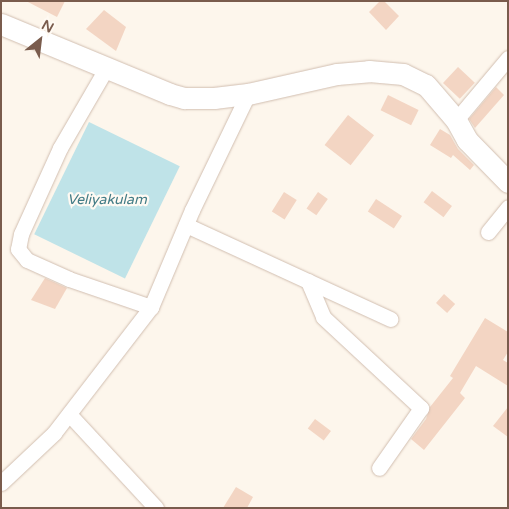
<!DOCTYPE html>
<html>
<head>
<meta charset="utf-8">
<style>
  body { margin:0 }
  #map { position:relative; width:509px; height:509px; overflow:hidden; background:#fdf6ec; font-family:"Varela Round",sans-serif }
  div>[style] { position:absolute }
  .water>* { inset:0; background:#bfe3e8; transform-origin:0 0 }
  .building>* { inset:0; background:#f3d5c3; transform-origin:0 0 }
  .roads { filter:drop-shadow(0 0 1px #d1beb0) drop-shadow(0 0 1px #d1beb0) }
  .street>* { height:15px; margin:-7.5px; padding:0 7.5px; transform-origin:7.5px; border-radius:7.5px; background:#fff }
  .secondary>* { height:21px; margin:-10.5px; padding:0 10.5px; transform-origin:10.5px; border-radius:10.5px; background:#fff }
  span { translate:-50% -50%; white-space:nowrap; text-align:center; line-height:1.15; -webkit-text-stroke:4.5px #fffaf3; paint-order:stroke }
  .water-label { font-size:14px; color:#437c86; font-style:italic }
  .frame { position:absolute; inset:0; border:2px solid #7a5c4d; pointer-events:none }
  .north { position:absolute; left:15px; top:15px; width:50px; height:50px; -webkit-text-stroke:4px #fffaf3; paint-order:stroke; rotate:29deg; font-size:14px; font-weight:700; line-height:20px; text-align:center; color:#7a5c4d }
  .north::after { content:''; display:block; margin:auto; width:18px; height:22px; background:#7a5c4d; clip-path:polygon(50% 0,100% 100%,50% 72%,0 100%) }
</style>
</head>
<body>
<div id="map">
  <div class="water">
    <div style="left:89px;top:122px;width:101px;height:125px;rotate:26deg"></div>
  </div>
  <div class="building">
    <div style="clip-path:polygon(26px 1px,65px 1px,57px 17px)"></div>
    <div style="clip-path:polygon(380px 1px,384px 1px,399px 16px,386px 30px,369px 12px)"></div>
    <div style="clip-path:polygon(104px 10px,126px 27px,116px 51px,86px 29px)"></div>
    <div style="left:458px;top:67px;width:23px;height:22px;rotate:43deg"></div>
    <div style="clip-path:polygon(496px 87px,504px 95px,475px 128px,469px 119px)"></div>
    <div style="left:388px;top:95px;width:34px;height:17px;rotate:26deg"></div>
    <div style="left:348px;top:115px;width:33px;height:38px;rotate:38deg"></div>
    <div style="clip-path:polygon(440px 129px,450px 135px,458px 149px,474px 165px,470px 170px,453px 155px,451px 158px,430px 145px)"></div>
    <div style="left:432px;top:191px;width:25px;height:14px;rotate:37deg"></div>
    <div style="left:284px;top:192px;width:15px;height:23px;rotate:32deg"></div>
    <div style="left:318px;top:192px;width:12px;height:20px;rotate:35deg"></div>
    <div style="left:376px;top:199px;width:31px;height:15px;rotate:33deg"></div>
    <div style="clip-path:polygon(45px 278px,67px 288px,55px 309px,31px 300px)"></div>
    <div style="left:444px;top:294px;width:15px;height:12px;rotate:42deg"></div>
    <div style="clip-path:polygon(485px 318px,508px 332px,508px 352px,503px 360px,508px 363px,508px 386px,476px 366px,460px 393px,465px 398px,424px 450px,411px 439px,426px 419px,430px 407px,453px 378px,450px 376px)"></div>
    <div style="clip-path:polygon(508px 407px,508px 437px,493px 426px)"></div>
    <div style="left:315px;top:419px;width:20px;height:12px;rotate:37deg"></div>
    <div style="clip-path:polygon(236px 487px,253px 497px,247px 508px,223px 508px)"></div>
  </div>
  <div class="roads">
    <div class="street">
      <div style="left:107px;top:67px;width:94px;rotate:120.1deg"></div>
      <div style="left:60px;top:148px;width:94px;rotate:114.4deg"></div>
      <div style="left:21px;top:234px;width:15px;rotate:101deg"></div>
      <div style="left:18px;top:249px;width:14px;rotate:51deg"></div>
      <div style="left:27px;top:260px;width:46px;rotate:24.3deg"></div>
      <div style="left:69px;top:279px;width:87px;rotate:18.9deg"></div>
      <div style="left:456px;top:120px;width:81px;rotate:-50deg"></div>
      <div style="left:186px;top:225px;width:225px;rotate:24.7deg"></div>
      <div style="left:488px;top:232px;width:32px;rotate:-51deg"></div>
      <div style="left:308px;top:281px;width:39px;rotate:67deg"></div>
      <div style="left:323px;top:317px;width:134px;rotate:42.9deg"></div>
      <div style="left:421px;top:408px;width:73px;rotate:125deg"></div>
      <div style="left:69px;top:414px;width:128px;rotate:47.2deg"></div>
      <div style="left:1px;top:483px;width:73px;rotate:-43.3deg"></div>
      <div style="left:54px;top:433px;width:159px;rotate:-52.4deg"></div>
      <div style="left:151px;top:307px;width:105px;rotate:-67.1deg"></div>
      <div style="left:192px;top:210px;width:129px;rotate:-64.2deg"></div>
    </div>
    <div class="secondary">
      <div style="left:1px;top:24px;width:183px;rotate:22.5deg"></div>
      <div style="left:170px;top:94px;width:15px;rotate:16deg"></div>
      <div style="left:184px;top:98px;width:30px"></div>
      <div style="left:214px;top:98px;width:34px;rotate:-7deg"></div>
      <div style="left:248px;top:94px;width:91px;rotate:-12.7deg"></div>
      <div style="left:337px;top:74px;width:32px;rotate:-5deg"></div>
      <div style="left:369px;top:71px;width:34px;rotate:5deg"></div>
      <div style="left:403px;top:74px;width:25px;rotate:26deg"></div>
      <div style="left:426px;top:85px;width:46px;rotate:49.4deg"></div>
      <div style="left:456px;top:120px;width:23px;rotate:61deg"></div>
      <div style="left:467px;top:140px;width:59px;rotate:45.7deg"></div>
    </div>
  </div>
  <div class="water-label">
    <span style="left:107px;top:200px">Veliyakulam</span>
  </div>
  <div class="frame"></div>
  <div class="north">N</div>
</div>
</body>
</html>
